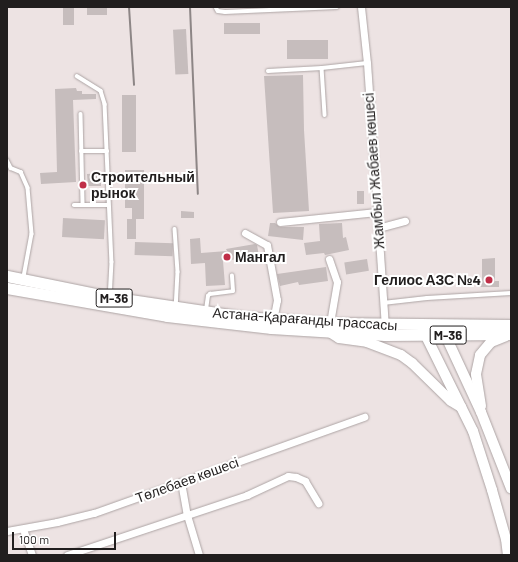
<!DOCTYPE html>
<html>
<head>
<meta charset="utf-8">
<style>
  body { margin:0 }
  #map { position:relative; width:518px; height:562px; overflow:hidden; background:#ede3e3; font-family:Barlow,sans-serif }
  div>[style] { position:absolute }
  .building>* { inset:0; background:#c6bdbd; transform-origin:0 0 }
  .roads { filter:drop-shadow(0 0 1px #ada4a4) drop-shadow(0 0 1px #ada4a4) }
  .service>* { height:3.5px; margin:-1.75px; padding:0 1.75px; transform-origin:1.75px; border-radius:1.75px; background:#fff }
  .minor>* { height:7px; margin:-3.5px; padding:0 3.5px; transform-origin:3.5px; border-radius:3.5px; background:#fff }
  .secondary>* { height:10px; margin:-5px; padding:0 5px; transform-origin:5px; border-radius:5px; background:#fff }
  .primary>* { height:11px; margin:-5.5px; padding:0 5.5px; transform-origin:5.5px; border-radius:5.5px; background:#fff }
  .rail>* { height:2px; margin:-1px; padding:0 1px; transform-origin:1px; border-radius:1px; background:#8d8686 }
  .dots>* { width:11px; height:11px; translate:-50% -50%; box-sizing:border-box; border:2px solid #fff; border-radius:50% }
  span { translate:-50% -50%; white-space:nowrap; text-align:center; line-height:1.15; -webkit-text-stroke:4px #fff; paint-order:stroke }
  .shield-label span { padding:1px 3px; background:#fff; border:1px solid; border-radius:3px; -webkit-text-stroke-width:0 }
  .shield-label { font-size:13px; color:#211e1e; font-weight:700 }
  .street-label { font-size:14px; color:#211e1e }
  .poi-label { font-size:14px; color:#211e1e; font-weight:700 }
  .left { translate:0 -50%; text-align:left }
  .right { translate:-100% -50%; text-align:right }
  .frame { position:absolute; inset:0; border:8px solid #211e1e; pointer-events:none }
  .scale { position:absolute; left:12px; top:532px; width:104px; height:18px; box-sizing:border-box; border:2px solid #211e1e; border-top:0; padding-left:5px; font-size:12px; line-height:14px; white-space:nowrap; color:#211e1e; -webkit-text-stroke:3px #fff; paint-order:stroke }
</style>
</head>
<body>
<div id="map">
  <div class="building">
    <div style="left:63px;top:7px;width:11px;height:18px"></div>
    <div style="left:87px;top:7px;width:20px;height:8px"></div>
    <div style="left:260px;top:23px;width:11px;height:36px;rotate:90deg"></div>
    <div style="left:186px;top:29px;width:45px;height:13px;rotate:87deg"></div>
    <div style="left:328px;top:40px;width:19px;height:41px;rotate:90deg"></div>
    <div style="clip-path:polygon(303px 75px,304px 130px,309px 211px,273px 213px,264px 76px)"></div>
    <div style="clip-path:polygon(76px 88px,77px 91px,82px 91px,82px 94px,96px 94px,96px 99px,73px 100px,76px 182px,41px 184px,40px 173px,57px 172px,55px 89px)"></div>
    <div style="left:122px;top:95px;width:14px;height:57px"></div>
    <div style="clip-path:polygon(125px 170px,144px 170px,144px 219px,132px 219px,132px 208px,125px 208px)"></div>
    <div style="clip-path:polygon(101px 173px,101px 186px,88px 186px,87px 174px)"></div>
    <div style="left:357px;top:191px;width:7px;height:13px"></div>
    <div style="clip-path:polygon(181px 211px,194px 212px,194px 218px,181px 218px)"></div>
    <div style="left:63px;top:218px;width:42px;height:19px;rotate:3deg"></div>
    <div style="left:136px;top:219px;width:20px;height:9px;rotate:90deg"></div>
    <div style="clip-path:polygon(270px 223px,275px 223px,280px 227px,304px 227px,303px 240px,268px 236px)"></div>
    <div style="clip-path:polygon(342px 223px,343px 238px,346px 237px,349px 250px,325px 255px,324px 253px,306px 255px,304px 243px,320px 241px,319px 224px)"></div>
    <div style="clip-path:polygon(200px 238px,201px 253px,227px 251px,226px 249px,255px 244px,257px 245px,259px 256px,223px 261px,225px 285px,206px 286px,205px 263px,191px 264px,190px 239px)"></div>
    <div style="left:135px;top:242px;width:38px;height:13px;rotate:2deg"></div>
    <div style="clip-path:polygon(495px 258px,495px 281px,499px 281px,499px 287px,477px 287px,477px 280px,482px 280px,482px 259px)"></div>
    <div style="left:367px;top:259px;width:12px;height:23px;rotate:81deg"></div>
    <div style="clip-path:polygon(326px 267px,328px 281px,299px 285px,298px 282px,280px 286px,277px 274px)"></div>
  </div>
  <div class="roads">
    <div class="service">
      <div style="left:216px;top:7px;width:4px;rotate:63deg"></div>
      <div style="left:218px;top:11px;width:7px;rotate:8deg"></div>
      <div style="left:225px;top:12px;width:112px;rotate:-2.6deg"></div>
      <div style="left:322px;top:68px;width:47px;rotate:86.3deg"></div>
      <div style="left:268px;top:71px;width:54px;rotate:-3.2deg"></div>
      <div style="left:322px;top:68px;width:45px;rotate:-6.3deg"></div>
      <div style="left:77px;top:76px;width:28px;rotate:32deg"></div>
      <div style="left:101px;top:91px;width:14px;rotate:73deg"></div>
      <div style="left:105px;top:104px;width:158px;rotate:87.5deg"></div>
      <div style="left:112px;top:262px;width:34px;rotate:93deg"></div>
      <div style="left:81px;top:114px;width:91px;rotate:88.7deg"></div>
      <div style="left:81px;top:151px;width:26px"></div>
      <div style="left:7px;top:160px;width:9px;rotate:63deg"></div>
      <div style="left:11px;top:168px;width:11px;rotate:22deg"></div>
      <div style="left:21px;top:172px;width:17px;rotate:66deg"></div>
      <div style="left:28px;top:188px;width:46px;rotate:85deg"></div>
      <div style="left:32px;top:234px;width:44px;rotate:100.5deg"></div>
      <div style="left:74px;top:205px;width:34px"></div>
      <div style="left:175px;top:229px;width:43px;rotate:86deg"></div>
      <div style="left:178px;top:272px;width:33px;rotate:93deg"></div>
      <div style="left:383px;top:303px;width:44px;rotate:-6.5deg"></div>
      <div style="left:427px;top:298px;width:84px;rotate:-3.4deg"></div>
      <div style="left:206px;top:310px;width:14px;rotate:-82deg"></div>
      <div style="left:208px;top:296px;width:3px;rotate:-45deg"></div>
      <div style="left:210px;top:294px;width:23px;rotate:-7deg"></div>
      <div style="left:233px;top:291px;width:15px;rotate:-94deg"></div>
    </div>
    <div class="minor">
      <div style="left:361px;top:7px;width:56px;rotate:83.9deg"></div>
      <div style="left:367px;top:63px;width:266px;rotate:86.1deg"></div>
      <div style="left:280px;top:222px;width:97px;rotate:-5.9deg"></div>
      <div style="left:378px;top:228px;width:28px;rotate:-15deg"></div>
      <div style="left:245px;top:233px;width:25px;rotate:29deg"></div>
      <div style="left:267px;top:245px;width:56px;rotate:79.7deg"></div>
      <div style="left:277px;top:300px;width:20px;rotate:101deg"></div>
      <div style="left:329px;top:259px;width:24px;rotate:71deg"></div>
      <div style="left:337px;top:282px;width:42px;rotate:99.7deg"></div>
      <div style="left:181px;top:482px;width:34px;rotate:80deg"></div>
      <div style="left:187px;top:515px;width:42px;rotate:73.3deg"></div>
      <div style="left:23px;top:529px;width:28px;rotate:71deg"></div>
      <div style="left:7px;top:531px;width:51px;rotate:-10.2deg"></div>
      <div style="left:57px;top:522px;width:38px;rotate:-14deg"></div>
      <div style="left:94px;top:513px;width:287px;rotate:-19.6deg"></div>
      <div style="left:67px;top:555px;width:190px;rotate:-18.4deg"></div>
      <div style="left:247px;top:495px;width:45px;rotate:-24.9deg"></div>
      <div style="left:288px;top:476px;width:8px;rotate:7deg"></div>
      <div style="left:296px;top:477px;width:10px;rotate:24deg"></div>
      <div style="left:305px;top:481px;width:26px;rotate:59deg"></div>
    </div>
    <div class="secondary">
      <div style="left:427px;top:327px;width:9px;rotate:96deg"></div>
      <div style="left:426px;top:336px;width:106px;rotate:63.7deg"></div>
      <div style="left:473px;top:431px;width:62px;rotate:72.1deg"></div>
      <div style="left:492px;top:490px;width:51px;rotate:74.1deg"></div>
      <div style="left:506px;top:539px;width:16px;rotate:83deg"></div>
      <div style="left:442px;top:328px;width:93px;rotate:65.1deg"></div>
      <div style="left:481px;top:412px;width:82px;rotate:68.5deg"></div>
      <div style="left:328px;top:331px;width:13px;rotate:32deg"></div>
      <div style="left:339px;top:338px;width:28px;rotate:8deg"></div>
      <div style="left:367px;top:342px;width:36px;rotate:21deg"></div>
      <div style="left:401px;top:355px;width:14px;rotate:36deg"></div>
      <div style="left:412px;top:363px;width:54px;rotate:44.3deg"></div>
      <div style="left:451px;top:401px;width:12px;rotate:31deg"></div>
      <div style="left:481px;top:406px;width:32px;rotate:-99deg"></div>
      <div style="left:476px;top:374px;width:19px;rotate:-78deg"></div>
      <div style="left:480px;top:355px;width:17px;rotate:-50deg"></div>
      <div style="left:491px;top:342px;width:16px;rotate:-22deg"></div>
    </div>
    <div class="primary">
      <div style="left:7px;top:276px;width:105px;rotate:11.5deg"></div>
      <div style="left:110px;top:297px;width:135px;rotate:8.5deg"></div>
      <div style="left:244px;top:317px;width:86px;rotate:4deg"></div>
      <div style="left:330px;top:323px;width:181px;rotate:0.6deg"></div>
      <div style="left:7px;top:288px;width:162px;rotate:9.9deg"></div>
      <div style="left:167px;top:316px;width:105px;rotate:6.6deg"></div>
      <div style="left:271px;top:328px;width:114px;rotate:3.5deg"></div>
      <div style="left:385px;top:335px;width:126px;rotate:-0.5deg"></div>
    </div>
  </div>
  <div class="rail">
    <div style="left:129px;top:7px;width:78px;rotate:86.3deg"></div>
    <div style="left:190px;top:7px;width:187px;rotate:87.6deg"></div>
  </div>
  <div class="dots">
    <div style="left:83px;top:185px;background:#c02f48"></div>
    <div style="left:227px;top:257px;background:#c02f48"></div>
    <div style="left:489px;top:280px;background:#c02f48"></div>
  </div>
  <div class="shield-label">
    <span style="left:114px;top:298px">M-36</span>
    <span style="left:448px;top:335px">M-36</span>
  </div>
  <div class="street-label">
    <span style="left:374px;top:171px;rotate:-94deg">Жамбыл Жабаев көшесі</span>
    <span style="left:305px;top:319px;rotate:4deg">Астана-Қарағанды трассасы</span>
    <span style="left:187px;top:480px;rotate:-20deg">Төлебаев көшесі</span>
  </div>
  <div class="poi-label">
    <span class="left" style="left:91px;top:185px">Строительный<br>рынок</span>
    <span class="left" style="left:235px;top:257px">Мангал</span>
    <span class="right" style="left:481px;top:280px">Гелиос АЗС №4</span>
  </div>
  <div class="frame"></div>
  <div class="scale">100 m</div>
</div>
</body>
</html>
